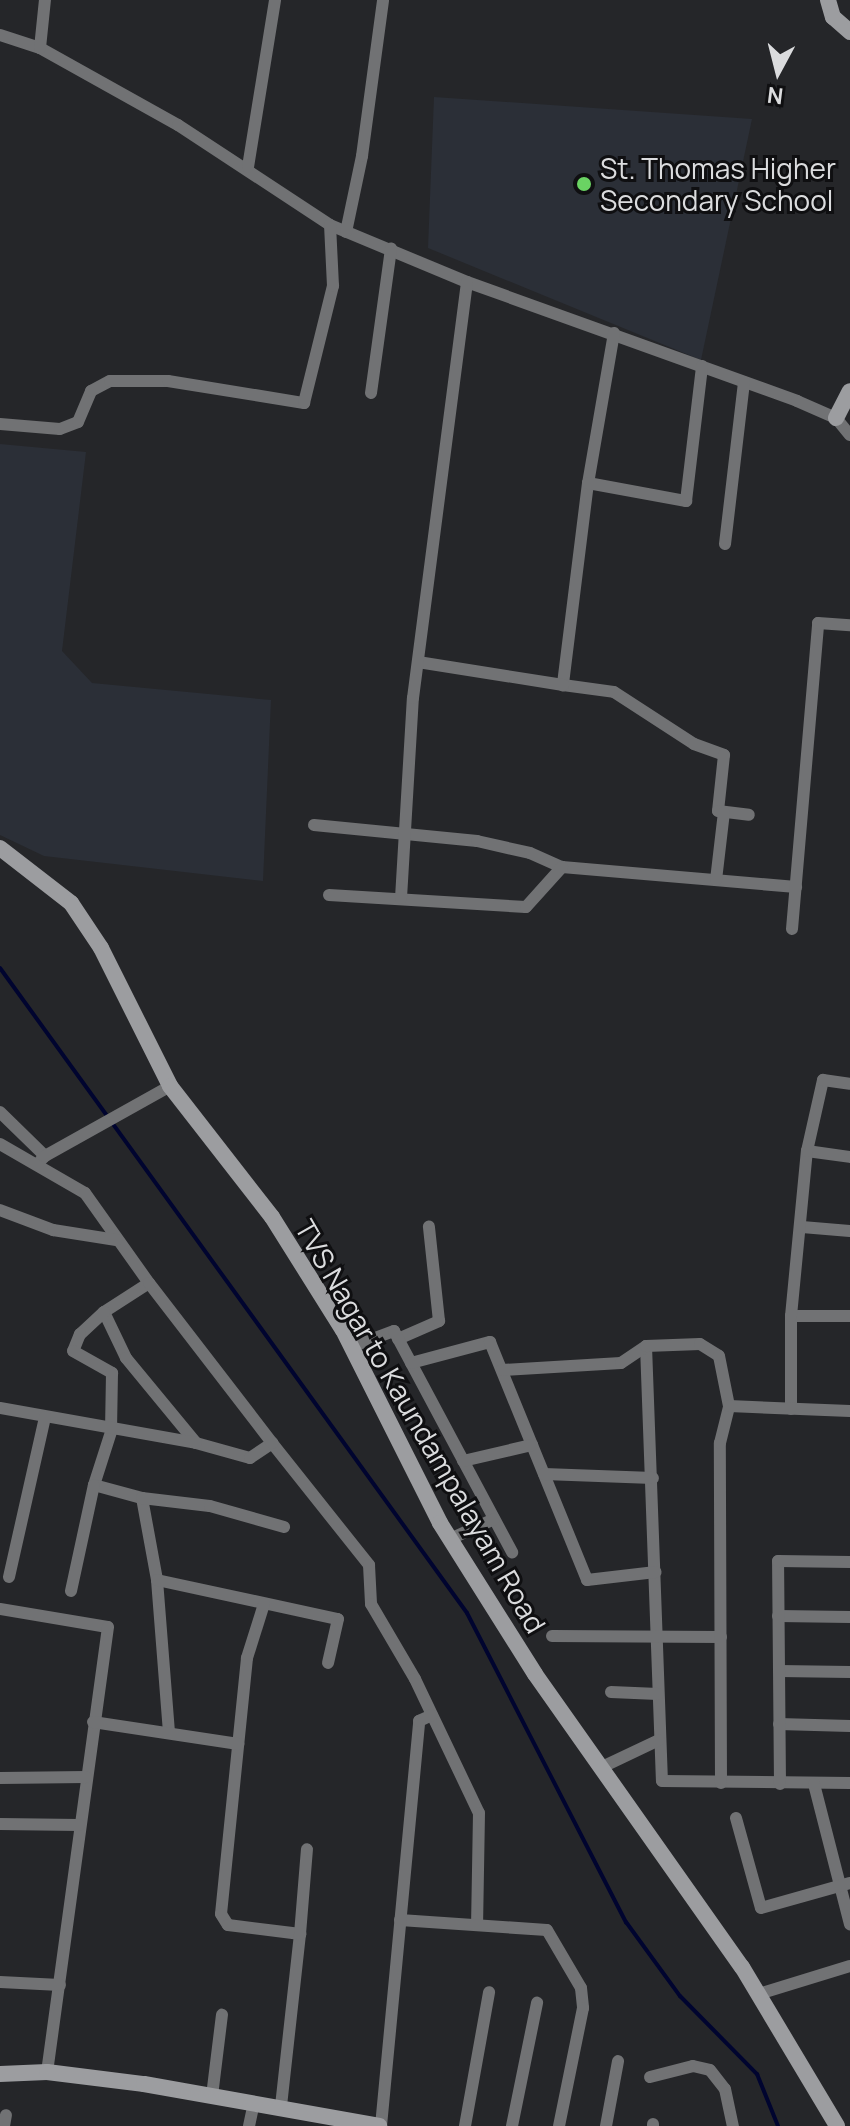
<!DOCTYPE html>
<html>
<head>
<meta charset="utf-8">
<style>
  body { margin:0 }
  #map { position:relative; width:850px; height:2126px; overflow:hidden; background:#252629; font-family:Manrope,sans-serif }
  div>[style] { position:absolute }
  .built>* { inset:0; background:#2b2f37 }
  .stream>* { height:4px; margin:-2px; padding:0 2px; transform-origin:2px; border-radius:2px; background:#00042f }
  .street>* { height:12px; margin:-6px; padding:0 6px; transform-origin:6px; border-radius:6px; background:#717274 }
  .secondary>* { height:16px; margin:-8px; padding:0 8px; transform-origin:8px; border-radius:8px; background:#9c9da0 }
  .dots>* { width:22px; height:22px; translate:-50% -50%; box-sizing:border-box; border:4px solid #0f0f11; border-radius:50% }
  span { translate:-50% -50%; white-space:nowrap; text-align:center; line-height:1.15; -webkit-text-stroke:6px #0f0f11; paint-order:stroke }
  .poi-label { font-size:28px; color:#dbdcde }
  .left { translate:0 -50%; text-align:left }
  .street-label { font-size:28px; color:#dbdcde }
  .north { position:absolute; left:738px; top:32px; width:80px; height:80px; -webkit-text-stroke:6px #0f0f11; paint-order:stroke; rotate:187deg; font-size:22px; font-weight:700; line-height:32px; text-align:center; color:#dbdcde }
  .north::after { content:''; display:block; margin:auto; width:28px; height:36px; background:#dbdcde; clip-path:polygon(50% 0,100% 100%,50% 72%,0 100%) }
</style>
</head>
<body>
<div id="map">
  <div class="built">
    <div style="clip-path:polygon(434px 97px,752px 119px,701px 360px,428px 248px)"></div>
    <div style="clip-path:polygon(0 444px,86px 452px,62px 651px,92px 683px,271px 700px,263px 881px,44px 856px,0 835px)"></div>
  </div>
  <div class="stream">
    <div style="left:0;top:968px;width:796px;rotate:54.09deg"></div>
    <div style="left:467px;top:1613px;width:348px;rotate:62.8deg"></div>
    <div style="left:626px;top:1922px;width:92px;rotate:53.9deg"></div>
    <div style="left:680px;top:1996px;width:110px;rotate:45.4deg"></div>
    <div style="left:757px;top:2074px;width:56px;rotate:68deg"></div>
  </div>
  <div class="street">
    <div style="left:0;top:35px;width:42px;rotate:18deg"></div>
    <div style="left:40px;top:48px;width:158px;rotate:29.2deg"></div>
    <div style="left:178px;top:125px;width:182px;rotate:33.3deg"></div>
    <div style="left:330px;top:225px;width:148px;rotate:22.6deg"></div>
    <div style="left:467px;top:282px;width:351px;rotate:19.8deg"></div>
    <div style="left:797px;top:401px;width:43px;rotate:23.6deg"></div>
    <div style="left:836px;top:418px;width:22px;rotate:51deg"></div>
    <div style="left:40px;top:48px;width:48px;rotate:-84.1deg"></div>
    <div style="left:248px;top:167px;width:169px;rotate:-80.8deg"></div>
    <div style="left:346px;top:232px;width:78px;rotate:-78.1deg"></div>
    <div style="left:362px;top:156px;width:157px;rotate:-82.3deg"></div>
    <div style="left:614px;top:333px;width:152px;rotate:99.8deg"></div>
    <div style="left:588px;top:483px;width:204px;rotate:97.1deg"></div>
    <div style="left:563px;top:685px;width:51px;rotate:7.8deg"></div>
    <div style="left:614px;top:692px;width:95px;rotate:33deg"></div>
    <div style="left:694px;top:744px;width:32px;rotate:20deg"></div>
    <div style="left:724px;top:755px;width:56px;rotate:96.1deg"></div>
    <div style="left:718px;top:811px;width:31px;rotate:7deg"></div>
    <div style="left:371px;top:393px;width:146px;rotate:-82.1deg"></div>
    <div style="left:0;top:424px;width:60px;rotate:4.8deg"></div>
    <div style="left:60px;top:429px;width:19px;rotate:-21deg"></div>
    <div style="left:78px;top:422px;width:34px;rotate:-67deg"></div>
    <div style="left:91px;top:391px;width:21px;rotate:-28deg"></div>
    <div style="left:110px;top:381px;width:58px"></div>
    <div style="left:168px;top:381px;width:138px;rotate:9.2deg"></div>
    <div style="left:304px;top:403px;width:121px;rotate:-76.1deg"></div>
    <div style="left:333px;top:286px;width:61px;rotate:-92.8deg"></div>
    <div style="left:588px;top:483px;width:100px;rotate:10.4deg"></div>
    <div style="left:686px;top:501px;width:136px;rotate:-83.2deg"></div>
    <div style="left:725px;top:544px;width:163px;rotate:-83.3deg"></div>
    <div style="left:418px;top:662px;width:147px;rotate:9deg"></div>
    <div style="left:314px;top:825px;width:164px;rotate:5.6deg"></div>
    <div style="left:477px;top:841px;width:54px;rotate:12.8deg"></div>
    <div style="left:530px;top:853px;width:35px;rotate:24deg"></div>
    <div style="left:562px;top:867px;width:235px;rotate:4.9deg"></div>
    <div style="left:716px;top:880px;width:68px;rotate:-83.3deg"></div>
    <div style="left:329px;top:895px;width:197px;rotate:3.5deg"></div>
    <div style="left:526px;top:907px;width:54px;rotate:-48deg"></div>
    <div style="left:401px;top:898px;width:200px;rotate:-86.6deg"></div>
    <div style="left:413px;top:698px;width:419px;rotate:-82.6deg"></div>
    <div style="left:792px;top:929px;width:307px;rotate:-85.1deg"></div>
    <div style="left:818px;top:623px;width:32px;rotate:4deg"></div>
    <div style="left:0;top:1112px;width:63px;rotate:44.4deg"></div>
    <div style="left:45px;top:1156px;width:6px;rotate:135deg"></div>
    <div style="left:0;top:1144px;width:98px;rotate:30deg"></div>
    <div style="left:85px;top:1193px;width:110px;rotate:54.6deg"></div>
    <div style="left:149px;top:1283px;width:54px;rotate:147.2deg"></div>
    <div style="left:104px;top:1312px;width:51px;rotate:64.4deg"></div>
    <div style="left:126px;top:1358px;width:110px;rotate:50.5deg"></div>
    <div style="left:196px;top:1443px;width:56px;rotate:15.5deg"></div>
    <div style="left:250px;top:1458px;width:27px;rotate:-34deg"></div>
    <div style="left:272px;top:1443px;width:156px;rotate:51.5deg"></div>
    <div style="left:369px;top:1565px;width:39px;rotate:87deg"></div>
    <div style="left:371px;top:1604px;width:87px;rotate:59.6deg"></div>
    <div style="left:415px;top:1679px;width:148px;rotate:64.5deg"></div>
    <div style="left:479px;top:1813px;width:112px;rotate:91deg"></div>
    <div style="left:807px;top:1151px;width:43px;rotate:7.9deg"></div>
    <div style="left:45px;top:1156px;width:143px;rotate:-29.2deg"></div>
    <div style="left:0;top:1210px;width:57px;rotate:20.7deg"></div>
    <div style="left:53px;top:1230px;width:64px;rotate:9deg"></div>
    <div style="left:802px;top:1227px;width:48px;rotate:4.8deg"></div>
    <div style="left:149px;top:1283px;width:202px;rotate:52.4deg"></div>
    <div style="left:104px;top:1312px;width:33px;rotate:137deg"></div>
    <div style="left:80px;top:1334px;width:18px;rotate:112deg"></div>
    <div style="left:73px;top:1351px;width:45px;rotate:29.4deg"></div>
    <div style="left:112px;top:1373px;width:59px;rotate:91deg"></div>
    <div style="left:111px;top:1432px;width:56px;rotate:107.8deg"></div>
    <div style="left:94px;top:1485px;width:50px;rotate:15.2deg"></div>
    <div style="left:142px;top:1498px;width:83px;rotate:79.6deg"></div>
    <div style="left:157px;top:1580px;width:153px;rotate:85.5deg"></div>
    <div style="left:791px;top:1316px;width:59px"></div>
    <div style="left:398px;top:1339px;width:45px;rotate:-23.7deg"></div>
    <div style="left:439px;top:1321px;width:95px;rotate:-96.1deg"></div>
    <div style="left:646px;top:1346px;width:435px;rotate:87.9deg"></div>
    <div style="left:662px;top:1781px;width:188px;rotate:0.6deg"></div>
    <div style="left:351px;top:1347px;width:46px;rotate:-20.4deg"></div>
    <div style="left:394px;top:1331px;width:251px;rotate:61.9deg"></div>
    <div style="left:411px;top:1363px;width:82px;rotate:-14.9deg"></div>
    <div style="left:490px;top:1342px;width:257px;rotate:67.8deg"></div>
    <div style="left:587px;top:1580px;width:69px;rotate:-6.6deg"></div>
    <div style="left:502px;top:1370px;width:119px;rotate:-3.4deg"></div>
    <div style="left:621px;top:1363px;width:30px;rotate:-34deg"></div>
    <div style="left:646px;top:1346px;width:54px;rotate:-2.1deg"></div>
    <div style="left:700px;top:1344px;width:22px;rotate:32deg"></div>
    <div style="left:719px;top:1356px;width:51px;rotate:78.7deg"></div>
    <div style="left:0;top:1408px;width:199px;rotate:10.1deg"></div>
    <div style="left:791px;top:1409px;width:93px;rotate:-90deg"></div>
    <div style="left:791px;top:1316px;width:166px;rotate:-84.5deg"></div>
    <div style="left:807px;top:1151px;width:73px;rotate:-77.3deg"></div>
    <div style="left:823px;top:1080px;width:27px;rotate:8deg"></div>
    <div style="left:463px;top:1461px;width:71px;rotate:-13.1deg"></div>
    <div style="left:544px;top:1474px;width:109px;rotate:2.1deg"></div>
    <div style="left:142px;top:1498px;width:68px;rotate:6.7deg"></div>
    <div style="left:210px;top:1506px;width:77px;rotate:15.8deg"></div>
    <div style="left:450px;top:1539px;width:48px;rotate:-24.4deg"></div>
    <div style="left:9px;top:1577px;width:164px;rotate:-77.3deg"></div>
    <div style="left:157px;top:1580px;width:185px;rotate:12.2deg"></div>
    <div style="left:338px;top:1619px;width:45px;rotate:102.8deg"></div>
    <div style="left:71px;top:1591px;width:108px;rotate:-77.8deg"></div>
    <div style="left:264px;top:1604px;width:57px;rotate:107.5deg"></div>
    <div style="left:247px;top:1658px;width:257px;rotate:95.8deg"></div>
    <div style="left:221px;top:1914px;width:13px;rotate:58deg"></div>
    <div style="left:228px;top:1925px;width:73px;rotate:7.1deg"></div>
    <div style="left:300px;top:1934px;width:174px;rotate:96.3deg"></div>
    <div style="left:0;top:1609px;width:109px;rotate:9.5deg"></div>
    <div style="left:108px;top:1627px;width:449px;rotate:97.8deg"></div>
    <div style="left:778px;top:1616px;width:72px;rotate:0.8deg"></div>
    <div style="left:552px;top:1636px;width:169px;rotate:0.3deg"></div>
    <div style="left:779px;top:1671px;width:71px;rotate:0.8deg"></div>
    <div style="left:611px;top:1692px;width:47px;rotate:2.4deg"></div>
    <div style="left:93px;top:1722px;width:147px;rotate:8.6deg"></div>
    <div style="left:779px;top:1724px;width:71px;rotate:1.6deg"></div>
    <div style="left:600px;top:1768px;width:65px;rotate:-25.4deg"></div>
    <div style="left:0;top:1778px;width:86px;rotate:-0.7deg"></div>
    <div style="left:721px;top:1783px;width:340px;rotate:-90.2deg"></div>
    <div style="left:720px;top:1443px;width:38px;rotate:-76deg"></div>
    <div style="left:729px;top:1406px;width:121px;rotate:2.4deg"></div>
    <div style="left:780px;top:1784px;width:223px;rotate:-90.5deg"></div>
    <div style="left:778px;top:1561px;width:72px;rotate:0.8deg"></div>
    <div style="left:814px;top:1784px;width:145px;rotate:75.6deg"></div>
    <div style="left:736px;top:1818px;width:93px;rotate:74.5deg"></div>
    <div style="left:761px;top:1908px;width:92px;rotate:-15.7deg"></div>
    <div style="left:0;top:1824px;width:79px;rotate:0.7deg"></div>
    <div style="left:400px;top:1920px;width:147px;rotate:3.9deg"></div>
    <div style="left:547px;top:1930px;width:67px;rotate:59.6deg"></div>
    <div style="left:581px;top:1988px;width:20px;rotate:84deg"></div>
    <div style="left:583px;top:2008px;width:120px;rotate:101.5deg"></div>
    <div style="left:300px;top:1934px;width:85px;rotate:-85.3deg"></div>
    <div style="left:0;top:1982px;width:60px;rotate:2.9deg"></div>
    <div style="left:759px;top:1994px;width:95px;rotate:-17.1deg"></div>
    <div style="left:650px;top:2077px;width:44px;rotate:-14.3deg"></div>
    <div style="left:693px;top:2066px;width:17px;rotate:13deg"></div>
    <div style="left:710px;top:2070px;width:24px;rotate:52deg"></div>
    <div style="left:725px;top:2089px;width:38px;rotate:78deg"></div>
    <div style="left:212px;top:2096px;width:82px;rotate:-83deg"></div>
    <div style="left:4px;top:2126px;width:11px;rotate:-80deg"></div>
    <div style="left:249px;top:2126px;width:24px;rotate:-78deg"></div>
    <div style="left:381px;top:2126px;width:407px;rotate:-84.6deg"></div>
    <div style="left:419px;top:1721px;width:14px;rotate:-25deg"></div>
    <div style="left:465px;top:2126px;width:136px;rotate:-79.8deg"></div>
    <div style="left:512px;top:2126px;width:126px;rotate:-78.5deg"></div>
    <div style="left:606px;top:2126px;width:66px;rotate:-79.5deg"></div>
    <div style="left:653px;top:2126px;width:2px;rotate:-90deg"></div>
  </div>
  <div class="secondary">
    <div style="left:828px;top:0;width:18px;rotate:74deg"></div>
    <div style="left:833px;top:17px;width:23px;rotate:41deg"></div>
    <div style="left:836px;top:418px;width:30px;rotate:-63deg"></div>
    <div style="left:0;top:848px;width:90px;rotate:37.8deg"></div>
    <div style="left:71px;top:903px;width:54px;rotate:56.3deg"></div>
    <div style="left:101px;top:948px;width:154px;rotate:63.4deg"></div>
    <div style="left:170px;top:1086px;width:166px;rotate:52.1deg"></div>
    <div style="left:272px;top:1217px;width:133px;rotate:57.9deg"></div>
    <div style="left:343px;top:1330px;width:216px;rotate:63.3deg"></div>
    <div style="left:440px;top:1523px;width:178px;rotate:57.8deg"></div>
    <div style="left:535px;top:1674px;width:359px;rotate:54.8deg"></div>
    <div style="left:742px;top:1967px;width:185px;rotate:59.1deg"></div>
    <div style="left:0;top:2074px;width:47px;rotate:-2.4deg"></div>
    <div style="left:47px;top:2072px;width:98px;rotate:7.1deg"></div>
    <div style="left:144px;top:2084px;width:239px;rotate:10.1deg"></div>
  </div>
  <div class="dots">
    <div style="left:584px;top:184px;background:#6ad363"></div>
  </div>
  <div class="poi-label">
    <span class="left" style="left:600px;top:184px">St. Thomas Higher<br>Secondary School</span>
  </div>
  <div class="street-label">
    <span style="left:421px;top:1426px;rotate:60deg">TVS Nagar to Kaundampalayam Road</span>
  </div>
  <div class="north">N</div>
</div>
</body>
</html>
